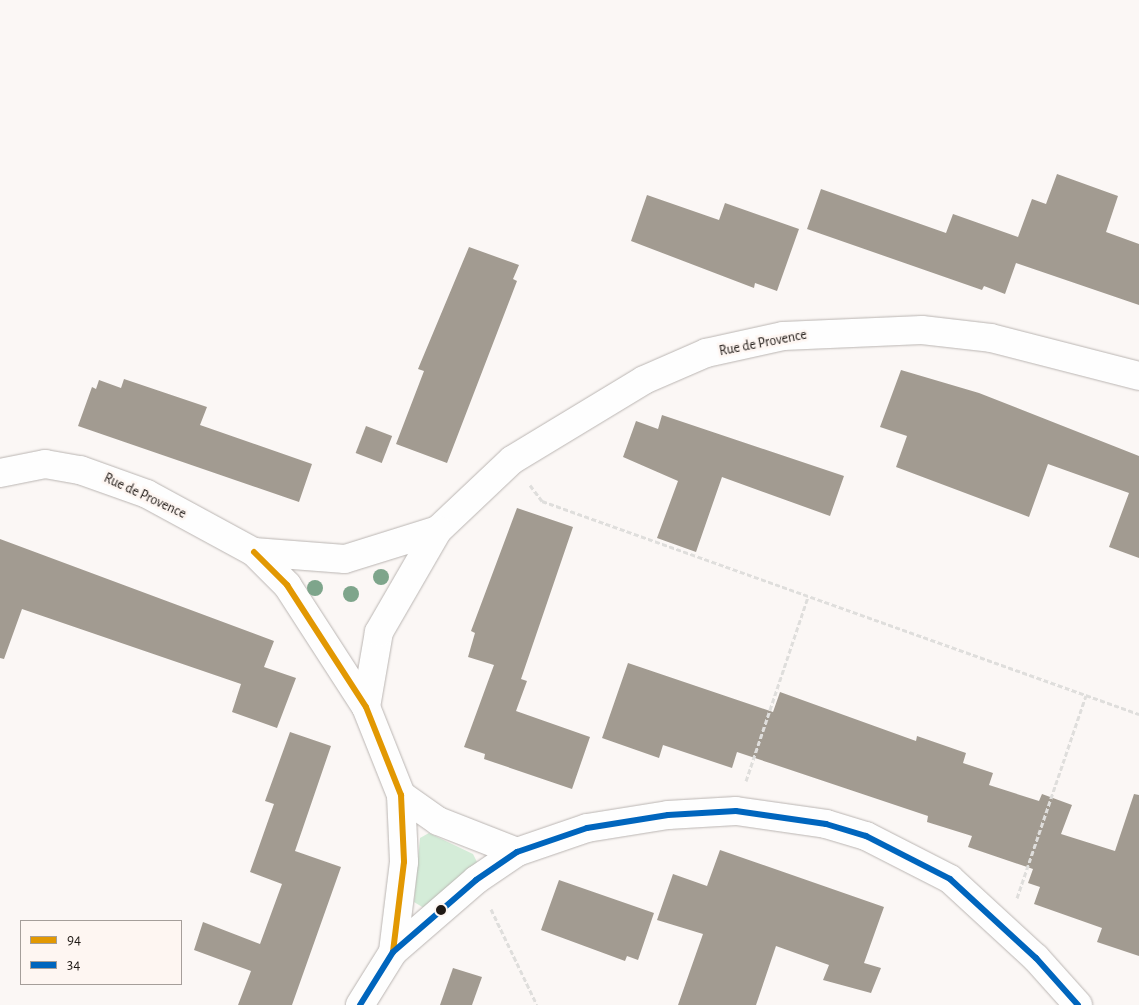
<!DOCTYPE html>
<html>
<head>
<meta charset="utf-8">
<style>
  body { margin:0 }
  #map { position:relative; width:1139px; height:1005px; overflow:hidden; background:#fbf7f5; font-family:"Alegreya Sans",sans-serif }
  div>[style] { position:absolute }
  .green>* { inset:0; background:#d4ecd8 }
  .building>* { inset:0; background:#a29b91; transform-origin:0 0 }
  .path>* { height:3px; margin-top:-1.5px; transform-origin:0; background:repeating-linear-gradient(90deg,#dfdedc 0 5px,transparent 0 7.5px) }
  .roads { filter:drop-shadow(0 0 1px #bab5b2) drop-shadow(0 0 1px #bab5b2) }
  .minor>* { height:28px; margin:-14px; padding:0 14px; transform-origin:14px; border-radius:14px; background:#fefefe }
  .bus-1>* { height:6px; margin:-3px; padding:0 3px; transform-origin:3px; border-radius:3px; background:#e29802 }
  .bus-2>* { height:6px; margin:-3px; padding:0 3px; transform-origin:3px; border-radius:3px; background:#0065bd }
  .trees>* { width:16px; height:16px; margin:-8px; border-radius:50%; background:#7ea58b }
  .dots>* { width:14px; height:14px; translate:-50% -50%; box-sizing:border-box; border:2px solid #fef6f2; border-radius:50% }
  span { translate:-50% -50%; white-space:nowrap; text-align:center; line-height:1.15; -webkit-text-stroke:5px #fef6f2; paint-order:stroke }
  .street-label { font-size:14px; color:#201a16 }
  .legend { position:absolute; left:20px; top:920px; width:162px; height:65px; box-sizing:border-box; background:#fef6f2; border:1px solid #a59e9a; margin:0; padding:6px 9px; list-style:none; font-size:15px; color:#201a16 }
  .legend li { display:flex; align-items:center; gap:10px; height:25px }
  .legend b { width:25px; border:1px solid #a59e9a }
</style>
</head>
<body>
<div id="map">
  <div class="green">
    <div style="clip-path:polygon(429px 833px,473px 854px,477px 862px,424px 908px,414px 902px,420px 838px)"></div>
  </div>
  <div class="building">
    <div style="clip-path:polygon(1057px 174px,1118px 196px,1106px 232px,1139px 244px,1139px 305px,1016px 263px,1005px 294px,984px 286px,982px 290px,807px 229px,821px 189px,946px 233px,953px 214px,1018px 237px,1032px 199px,1046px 204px)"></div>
    <div style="clip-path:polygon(647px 195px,719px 220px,725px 203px,799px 229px,777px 291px,755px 283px,754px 288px,631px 241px)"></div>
    <div style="clip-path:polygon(469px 247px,519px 265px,513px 279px,517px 281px,447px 463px,396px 444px,424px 371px,418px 369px)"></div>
    <div style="clip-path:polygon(901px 370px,979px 393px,1139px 456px,1139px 558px,1109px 547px,1129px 493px,1048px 464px,1029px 517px,896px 467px,907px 436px,880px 427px)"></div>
    <div style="clip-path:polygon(124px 379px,207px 407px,200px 425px,312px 464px,299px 502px,78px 426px,92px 387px,96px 389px,99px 380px,121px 388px)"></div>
    <div style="clip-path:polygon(662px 415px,844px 476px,830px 516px,722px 477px,696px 552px,657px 538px,678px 481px,623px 457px,636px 421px,658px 429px)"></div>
    <div style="left:366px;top:426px;width:28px;height:29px;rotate:21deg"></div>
    <div style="clip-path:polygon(517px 508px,573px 527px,521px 679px,527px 681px,516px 711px,590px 737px,572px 789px,484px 759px,485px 754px,464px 747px,494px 665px,468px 657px,475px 633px,471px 631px)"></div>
    <div style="clip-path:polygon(0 539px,274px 641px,264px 667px,296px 678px,277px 728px,232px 712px,241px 684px,22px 609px,4px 659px,0 658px)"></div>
    <div style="clip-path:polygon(628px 663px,773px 712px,780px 692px,916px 741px,917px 736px,966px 753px,963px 763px,993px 773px,989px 785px,1039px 801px,1042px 794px,1072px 805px,1061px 834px,1115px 851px,1134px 794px,1139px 795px,1139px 956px,1097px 942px,1102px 928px,1034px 904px,1040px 887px,1028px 883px,1033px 869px,968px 847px,972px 836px,927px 822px,928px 816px,737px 752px,732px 768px,663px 745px,659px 758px,602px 738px)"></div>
    <div style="clip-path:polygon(290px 732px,331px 746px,295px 851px,341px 867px,292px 1005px,238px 1005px,251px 971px,194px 950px,203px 922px,260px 944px,282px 884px,250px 872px,274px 804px,265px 801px)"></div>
    <div style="clip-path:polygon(720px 850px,884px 907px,864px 963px,881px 968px,871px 993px,823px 980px,829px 965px,776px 946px,756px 1005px,678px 1005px,703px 934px,657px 920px,673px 874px,707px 886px)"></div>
    <div style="clip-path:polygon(559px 880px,654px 913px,638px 960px,627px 956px,625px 961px,541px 930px)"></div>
    <div style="clip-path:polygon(453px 968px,482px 977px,472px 1005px,440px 1005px)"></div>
  </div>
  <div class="path">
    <div style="left:530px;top:485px;width:20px;rotate:53deg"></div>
    <div style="left:542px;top:501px;width:634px;rotate:19.64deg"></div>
    <div style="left:746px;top:781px;width:194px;rotate:-71.4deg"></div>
    <div style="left:1017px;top:898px;width:214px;rotate:-71.2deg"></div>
    <div style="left:491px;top:909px;width:106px;rotate:64.4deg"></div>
  </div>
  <div class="roads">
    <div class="minor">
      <div style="left:0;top:473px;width:46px;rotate:-11.3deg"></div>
      <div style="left:45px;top:464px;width:36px;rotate:10deg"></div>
      <div style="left:80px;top:470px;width:71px;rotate:19.7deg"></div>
      <div style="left:147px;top:494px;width:122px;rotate:28.5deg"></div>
      <div style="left:254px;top:552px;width:91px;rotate:4.4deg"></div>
      <div style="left:345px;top:559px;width:97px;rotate:-17.3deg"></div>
      <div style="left:438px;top:530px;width:102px;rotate:-43.4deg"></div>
      <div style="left:512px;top:460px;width:154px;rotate:-31.2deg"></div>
      <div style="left:644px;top:380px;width:68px;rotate:-23.5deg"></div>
      <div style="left:706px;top:353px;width:79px;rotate:-12.4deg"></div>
      <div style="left:783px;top:336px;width:139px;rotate:-2.5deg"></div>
      <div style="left:922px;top:330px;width:69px;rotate:6.6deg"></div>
      <div style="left:991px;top:338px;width:153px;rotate:14.4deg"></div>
      <div style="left:254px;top:552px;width:47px;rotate:45deg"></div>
      <div style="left:287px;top:585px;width:145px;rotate:57.1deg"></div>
      <div style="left:366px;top:707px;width:95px;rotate:68.3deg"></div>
      <div style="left:401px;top:795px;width:67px;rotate:87.4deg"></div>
      <div style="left:404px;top:862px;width:91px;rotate:97deg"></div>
      <div style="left:366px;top:707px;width:76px;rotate:-80.2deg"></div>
      <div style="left:379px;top:632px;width:118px;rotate:-60deg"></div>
      <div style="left:401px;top:795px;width:45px;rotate:35.1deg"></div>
      <div style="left:438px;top:821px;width:85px;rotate:21.4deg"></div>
      <div style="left:360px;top:1005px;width:62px;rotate:-58.1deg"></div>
      <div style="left:393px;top:952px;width:110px;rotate:-40.9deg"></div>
      <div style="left:476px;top:880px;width:50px;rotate:-34.3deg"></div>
      <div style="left:517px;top:852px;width:74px;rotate:-18.9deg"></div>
      <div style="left:587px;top:828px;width:82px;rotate:-9.1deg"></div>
      <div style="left:668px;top:815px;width:68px;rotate:-3.4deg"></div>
      <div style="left:736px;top:811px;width:91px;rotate:8.2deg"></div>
      <div style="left:826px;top:824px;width:42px;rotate:16.7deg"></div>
      <div style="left:866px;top:836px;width:94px;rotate:27.1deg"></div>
      <div style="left:950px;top:879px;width:117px;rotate:42.6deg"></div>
      <div style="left:1036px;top:958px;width:63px;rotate:48.2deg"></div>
    </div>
  </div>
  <div class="bus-1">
    <div style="left:254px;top:552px;width:47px;rotate:45deg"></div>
    <div style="left:287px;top:585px;width:145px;rotate:57.1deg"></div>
    <div style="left:366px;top:707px;width:95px;rotate:68.3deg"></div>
    <div style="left:401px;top:795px;width:67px;rotate:87.4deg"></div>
    <div style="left:404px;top:862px;width:91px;rotate:97deg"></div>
  </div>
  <div class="bus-2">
    <div style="left:360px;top:1005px;width:62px;rotate:-58.1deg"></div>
    <div style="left:393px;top:952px;width:110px;rotate:-40.9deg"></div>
    <div style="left:476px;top:880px;width:50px;rotate:-34.3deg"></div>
    <div style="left:517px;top:852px;width:74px;rotate:-18.9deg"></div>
    <div style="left:587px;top:828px;width:82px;rotate:-9.1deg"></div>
    <div style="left:668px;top:815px;width:68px;rotate:-3.4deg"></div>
    <div style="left:736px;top:811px;width:91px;rotate:8.2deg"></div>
    <div style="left:826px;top:824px;width:42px;rotate:16.7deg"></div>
    <div style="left:866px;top:836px;width:94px;rotate:27.1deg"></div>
    <div style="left:950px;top:879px;width:117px;rotate:42.6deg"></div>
    <div style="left:1036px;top:958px;width:63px;rotate:48.2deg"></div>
  </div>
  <div class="trees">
    <div style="left:381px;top:577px"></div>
    <div style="left:315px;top:588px"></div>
    <div style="left:351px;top:594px"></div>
  </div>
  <div class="dots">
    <div style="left:441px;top:910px;background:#201a16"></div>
  </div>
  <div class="street-label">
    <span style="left:763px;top:343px;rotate:-11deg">Rue de Provence</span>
    <span style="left:145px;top:496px;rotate:25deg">Rue de Provence</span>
  </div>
  <ul class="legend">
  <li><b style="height:6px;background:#e29802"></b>94</li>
  <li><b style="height:6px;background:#0065bd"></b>34</li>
  </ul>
</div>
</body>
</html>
